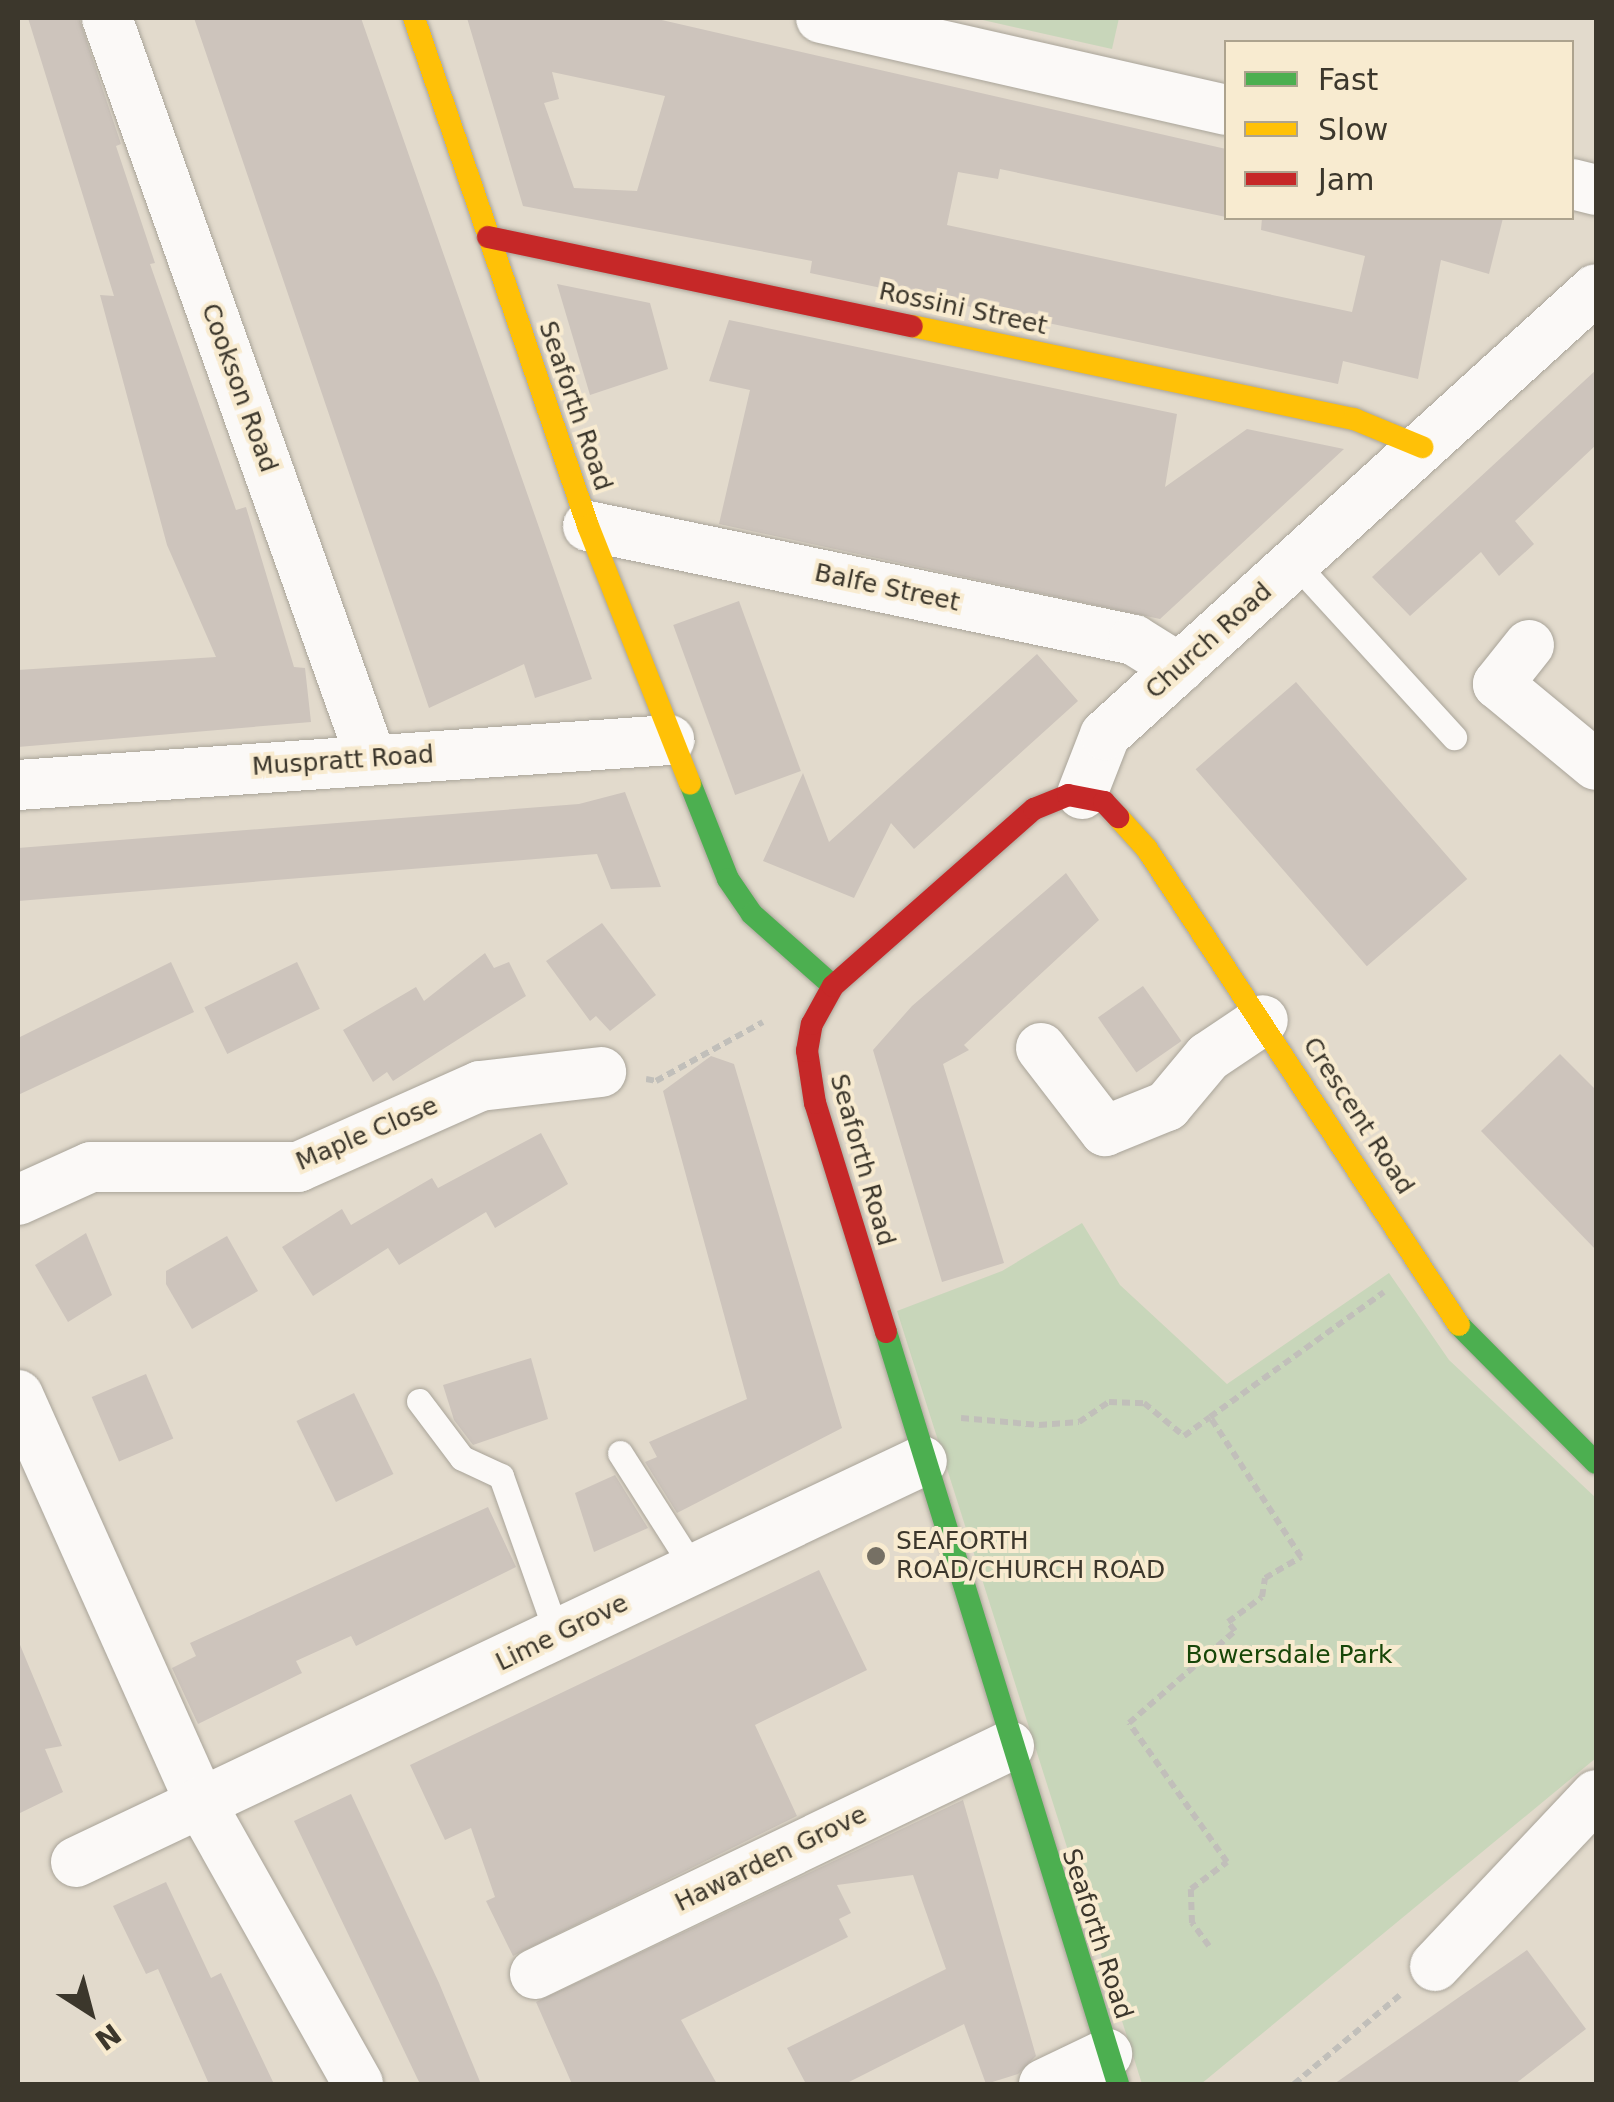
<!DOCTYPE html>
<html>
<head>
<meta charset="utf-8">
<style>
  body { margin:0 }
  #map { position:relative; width:1614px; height:2102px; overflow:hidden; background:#e2dacc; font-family:"DejaVu Sans",sans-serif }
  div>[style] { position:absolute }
  .green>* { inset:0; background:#c8d6ba }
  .building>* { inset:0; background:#cdc4bc; transform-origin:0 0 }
  .path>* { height:6px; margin-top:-3px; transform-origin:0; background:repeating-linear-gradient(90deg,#c1bfba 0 8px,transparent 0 13px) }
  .roads { filter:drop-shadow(0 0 2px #a9a499) drop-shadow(0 0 2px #a9a499) }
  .lane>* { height:25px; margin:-12.5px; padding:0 12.5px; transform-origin:12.5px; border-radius:12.5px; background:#fbf9f7 }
  .street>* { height:50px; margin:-25px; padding:0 25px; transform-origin:25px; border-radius:25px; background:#fbf9f7 }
  .fast>* { height:22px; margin:-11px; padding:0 11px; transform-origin:11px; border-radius:11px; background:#4caf50 }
  .slow>* { height:22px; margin:-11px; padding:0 11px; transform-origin:11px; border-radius:11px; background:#ffc107 }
  .jam>* { height:22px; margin:-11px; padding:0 11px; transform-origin:11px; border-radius:11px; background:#c62828 }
  .dots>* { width:28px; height:28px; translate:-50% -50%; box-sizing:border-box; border:5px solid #f8ebd0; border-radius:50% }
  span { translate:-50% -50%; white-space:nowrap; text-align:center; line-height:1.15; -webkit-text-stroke:8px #f8ebd0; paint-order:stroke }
  .street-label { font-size:25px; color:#3c372c }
  .poi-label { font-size:25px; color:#3c372c }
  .left { translate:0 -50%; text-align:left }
  .park-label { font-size:25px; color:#174608 }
  .frame { position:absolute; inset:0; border:20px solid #3c372c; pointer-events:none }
  .legend { position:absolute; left:1224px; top:40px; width:350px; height:180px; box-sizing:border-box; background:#f8ebd0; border:2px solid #ada38e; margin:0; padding:12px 18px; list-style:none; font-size:30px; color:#3c372c }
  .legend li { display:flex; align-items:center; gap:20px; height:50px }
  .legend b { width:50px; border:2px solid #ada38e }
  .north { position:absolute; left:40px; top:1962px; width:100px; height:100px; -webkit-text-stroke:8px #f8ebd0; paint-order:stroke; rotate:144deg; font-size:28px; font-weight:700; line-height:40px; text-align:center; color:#3c372c }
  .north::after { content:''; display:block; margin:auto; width:35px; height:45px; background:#3c372c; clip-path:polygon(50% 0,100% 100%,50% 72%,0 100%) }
</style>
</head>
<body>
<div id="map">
  <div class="green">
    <div style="clip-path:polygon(974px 18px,1119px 18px,1112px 49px)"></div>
    <div style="clip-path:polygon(1082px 1223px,1120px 1285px,1227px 1384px,1389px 1273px,1449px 1360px,1596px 1498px,1596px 1758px,1201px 2084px,1142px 2084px,897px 1311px,1002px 1271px)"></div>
  </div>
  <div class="building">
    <div style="clip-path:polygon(28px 18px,79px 18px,121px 144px,116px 146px,155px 263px,150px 264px,236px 510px,246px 507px,294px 667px,305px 668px,311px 722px,18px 747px,18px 670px,216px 657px,167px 545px,100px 295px,114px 296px)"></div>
    <div style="clip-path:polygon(194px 18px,361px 18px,592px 679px,535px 698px,524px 664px,429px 708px)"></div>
    <div style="clip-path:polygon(evenodd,467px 18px,653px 18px,1226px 149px,1226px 217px,1000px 169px,998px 179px,958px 172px,947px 225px,1352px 312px,1365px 256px,1261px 230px,1262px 218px,1503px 218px,1489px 274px,1441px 260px,1418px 379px,1343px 361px,1338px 384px,810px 273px,812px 261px,523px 206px,467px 18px,552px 72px,665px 96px,637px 191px,574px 188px,544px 103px,559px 99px,552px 72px)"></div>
    <div style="clip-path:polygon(557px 284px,650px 303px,668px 369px,590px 395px)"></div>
    <div style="clip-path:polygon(729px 320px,1177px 414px,1165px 487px,1247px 429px,1344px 449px,1160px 619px,719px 524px,750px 390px,709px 381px)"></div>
    <div style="clip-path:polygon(1596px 370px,1596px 445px,1515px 521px,1534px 544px,1499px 576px,1481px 552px,1410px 616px,1372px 577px)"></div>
    <div style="left:739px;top:601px;width:181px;height:70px;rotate:70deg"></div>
    <div style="clip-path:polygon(1037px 654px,1078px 701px,914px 849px,891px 823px,854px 898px,763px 861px,803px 773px,829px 842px)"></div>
    <div style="left:1296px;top:682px;width:261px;height:133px;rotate:49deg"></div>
    <div style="clip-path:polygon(625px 792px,661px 887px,611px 889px,597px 854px,18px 901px,18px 848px,579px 804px)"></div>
    <div style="clip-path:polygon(1066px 873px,1099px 920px,964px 1045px,969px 1050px,943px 1064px,1004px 1263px,942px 1282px,873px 1050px,912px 1006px)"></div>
    <div style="clip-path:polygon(602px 923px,656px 995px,610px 1031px,596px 1016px,590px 1021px,546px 961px)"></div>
    <div style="clip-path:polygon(485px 953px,494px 968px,509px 962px,526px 996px,393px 1081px,387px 1072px,373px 1082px,343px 1030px,416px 987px,424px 1001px)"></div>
    <div style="clip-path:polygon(171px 962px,194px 1012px,18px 1095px,18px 1038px)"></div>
    <div style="left:297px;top:962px;width:52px;height:103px;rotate:64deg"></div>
    <div style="left:1143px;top:986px;width:67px;height:55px;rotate:55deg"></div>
    <div style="clip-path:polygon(1560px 1054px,1596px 1090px,1596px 1250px,1481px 1131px)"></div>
    <div style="clip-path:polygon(711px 1056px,734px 1064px,842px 1428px,677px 1513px,645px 1462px,657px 1457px,649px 1442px,747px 1399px,663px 1091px)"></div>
    <div style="clip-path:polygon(541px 1133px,568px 1184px,495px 1228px,486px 1212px,399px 1265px,388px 1248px,313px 1296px,282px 1247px,342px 1209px,351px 1225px,432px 1178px,438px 1188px)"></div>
    <div style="clip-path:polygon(86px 1233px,112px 1295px,68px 1322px,35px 1265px)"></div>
    <div style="clip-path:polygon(227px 1236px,258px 1291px,192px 1329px,166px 1284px,166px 1271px)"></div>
    <div style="clip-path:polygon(531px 1358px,548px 1419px,473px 1445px,454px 1420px,443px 1385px)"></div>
    <div style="left:146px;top:1374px;width:70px;height:59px;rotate:67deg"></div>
    <div style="left:354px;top:1393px;width:90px;height:64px;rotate:64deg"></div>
    <div style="clip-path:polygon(615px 1475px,648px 1528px,594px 1552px,575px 1493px)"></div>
    <div style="clip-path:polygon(488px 1507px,516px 1567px,356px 1646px,351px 1636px,296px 1661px,302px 1673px,198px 1724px,172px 1668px,196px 1656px,190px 1643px)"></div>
    <div style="clip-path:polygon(819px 1570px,867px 1670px,755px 1725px,797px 1816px,513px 1956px,486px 1901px,495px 1897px,471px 1828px,445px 1840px,410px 1765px)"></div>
    <div style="clip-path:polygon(18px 1640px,62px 1746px,45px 1749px,63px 1792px,18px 1814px)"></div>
    <div style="clip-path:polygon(351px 1794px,439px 1983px,481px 2084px,420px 2084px,294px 1821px)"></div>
    <div style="clip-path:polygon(963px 1800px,1036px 2056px,1018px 2074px,986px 2084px,964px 2024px,845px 2084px,806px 2084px,787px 2048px,946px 1969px,913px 1875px,837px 1885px,851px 1913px,839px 1919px,848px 1937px,681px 2020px,717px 2084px,572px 2084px,536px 2002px)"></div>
    <div style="clip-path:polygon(166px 1882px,211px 1978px,221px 1973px,274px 2084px,209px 2084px,158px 1969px,146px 1974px,113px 1906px)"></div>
    <div style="clip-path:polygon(1527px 1950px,1586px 2029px,1515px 2084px,1334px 2084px)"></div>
  </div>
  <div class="path">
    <div style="left:646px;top:1079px;width:10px;rotate:11deg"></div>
    <div style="left:656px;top:1081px;width:122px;rotate:-28.9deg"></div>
    <div style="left:961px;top:1418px;width:78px;rotate:5.1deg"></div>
    <div style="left:1039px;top:1425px;width:40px;rotate:-4.3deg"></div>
    <div style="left:1079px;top:1422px;width:36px;rotate:-34deg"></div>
    <div style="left:1109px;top:1402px;width:35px;rotate:2deg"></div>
    <div style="left:1144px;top:1403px;width:52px;rotate:39.5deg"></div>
    <div style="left:1184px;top:1436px;width:32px;rotate:-36deg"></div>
    <div style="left:1209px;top:1946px;width:29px;rotate:-126deg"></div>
    <div style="left:1192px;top:1923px;width:34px;rotate:-92deg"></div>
    <div style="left:1191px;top:1889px;width:45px;rotate:-36.9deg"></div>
    <div style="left:1227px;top:1862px;width:170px;rotate:-125.2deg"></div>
    <div style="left:1129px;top:1723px;width:140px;rotate:-41deg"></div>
    <div style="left:1235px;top:1631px;width:11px;rotate:-128deg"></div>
    <div style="left:1228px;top:1622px;width:42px;rotate:-36.3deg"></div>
    <div style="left:1262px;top:1597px;width:19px;rotate:-81deg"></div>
    <div style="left:1265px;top:1578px;width:42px;rotate:-30.3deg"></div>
    <div style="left:1301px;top:1557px;width:167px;rotate:-123deg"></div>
    <div style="left:1210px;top:1417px;width:214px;rotate:-35.7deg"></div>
    <div style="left:1294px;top:2084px;width:138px;rotate:-40deg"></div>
  </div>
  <div class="roads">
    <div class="lane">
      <div style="left:1295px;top:563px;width:236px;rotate:47.6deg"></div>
      <div style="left:419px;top:1401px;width:71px;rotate:53deg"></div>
      <div style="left:462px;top:1458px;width:43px;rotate:24.8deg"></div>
      <div style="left:501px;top:1476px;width:171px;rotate:70.5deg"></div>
      <div style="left:620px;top:1453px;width:138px;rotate:57.5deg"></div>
    </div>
    <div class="street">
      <div style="left:107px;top:18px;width:786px;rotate:70.37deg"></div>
      <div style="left:821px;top:18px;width:415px;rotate:12.8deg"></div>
      <div style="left:1572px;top:184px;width:25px;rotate:14deg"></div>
      <div style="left:588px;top:526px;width:558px;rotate:11.79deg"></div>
      <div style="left:1134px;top:640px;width:53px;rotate:31.9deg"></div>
      <div style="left:1529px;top:645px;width:50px;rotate:128.5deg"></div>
      <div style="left:1498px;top:684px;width:127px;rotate:39.6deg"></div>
      <div style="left:18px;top:785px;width:653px;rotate:-3.95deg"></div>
      <div style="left:1082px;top:794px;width:63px;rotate:-68.7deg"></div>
      <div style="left:1105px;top:735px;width:663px;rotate:-42.25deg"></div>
      <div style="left:1041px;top:1048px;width:105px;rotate:52.4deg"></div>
      <div style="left:1105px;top:1131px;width:67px;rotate:-22deg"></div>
      <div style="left:1167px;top:1106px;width:64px;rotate:-50.1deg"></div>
      <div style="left:1208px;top:1057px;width:66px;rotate:-33.9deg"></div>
      <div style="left:18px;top:1200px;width:80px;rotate:-24.3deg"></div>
      <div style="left:91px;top:1167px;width:207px"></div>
      <div style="left:298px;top:1167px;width:199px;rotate:-24deg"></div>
      <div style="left:480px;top:1086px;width:122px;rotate:-6.6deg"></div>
      <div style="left:18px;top:1395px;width:446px;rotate:65.9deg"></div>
      <div style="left:200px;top:1802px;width:323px;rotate:60.7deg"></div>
      <div style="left:76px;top:1862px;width:936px;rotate:-25.36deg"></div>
      <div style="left:1435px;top:1966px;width:235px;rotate:-46.7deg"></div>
      <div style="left:535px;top:1974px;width:526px;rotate:-25.69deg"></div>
      <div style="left:1044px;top:2084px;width:70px;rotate:-25.5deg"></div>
    </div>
    <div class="fast">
      <div style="left:690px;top:783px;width:103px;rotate:68.4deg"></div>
      <div style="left:728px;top:879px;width:42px;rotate:55.6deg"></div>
      <div style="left:752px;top:914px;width:108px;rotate:41.6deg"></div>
      <div style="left:1459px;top:1325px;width:194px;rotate:45.2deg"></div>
      <div style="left:886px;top:1332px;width:787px;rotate:72.85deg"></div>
    </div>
    <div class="slow">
      <div style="left:414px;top:18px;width:537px;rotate:71.09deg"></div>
      <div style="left:588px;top:526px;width:277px;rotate:68.4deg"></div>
      <div style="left:912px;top:326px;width:452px;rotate:11.9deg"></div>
      <div style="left:1354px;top:419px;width:74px;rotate:22.4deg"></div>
      <div style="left:1118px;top:817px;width:43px;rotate:47.8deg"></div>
      <div style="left:1147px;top:849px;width:569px;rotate:56.76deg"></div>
    </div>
    <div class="jam">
      <div style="left:488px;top:237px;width:433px;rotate:11.9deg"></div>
      <div style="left:886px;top:1332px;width:240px;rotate:-107.2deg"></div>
      <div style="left:815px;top:1103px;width:53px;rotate:-98.7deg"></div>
      <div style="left:807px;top:1051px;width:27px;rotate:-80deg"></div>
      <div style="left:812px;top:1024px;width:43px;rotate:-61.1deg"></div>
      <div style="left:833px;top:986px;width:268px;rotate:-41.4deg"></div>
      <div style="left:1034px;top:809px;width:37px;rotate:-22deg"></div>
      <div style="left:1068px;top:795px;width:37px;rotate:11deg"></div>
      <div style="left:1104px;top:802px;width:21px;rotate:47deg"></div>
    </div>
  </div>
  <div class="dots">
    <div style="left:876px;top:1556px;background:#767064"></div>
  </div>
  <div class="street-label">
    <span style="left:963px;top:309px;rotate:12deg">Rossini Street</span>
    <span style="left:239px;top:388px;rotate:70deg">Cookson Road</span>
    <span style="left:575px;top:406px;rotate:71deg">Seaforth Road</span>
    <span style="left:887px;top:588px;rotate:12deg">Balfe Street</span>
    <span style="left:1209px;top:641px;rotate:-42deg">Church Road</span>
    <span style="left:343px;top:761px;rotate:-4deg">Muspratt Road</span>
    <span style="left:1358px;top:1116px;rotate:57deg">Crescent Road</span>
    <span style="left:367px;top:1134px;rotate:-23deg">Maple Close</span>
    <span style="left:862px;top:1160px;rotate:74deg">Seaforth Road</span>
    <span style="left:562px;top:1633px;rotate:-26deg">Lime Grove</span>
    <span style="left:771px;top:1859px;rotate:-26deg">Hawarden Grove</span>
    <span style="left:1097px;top:1934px;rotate:72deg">Seaforth Road</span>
  </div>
  <div class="poi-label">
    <span class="left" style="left:896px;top:1556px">SEAFORTH<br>ROAD/CHURCH ROAD</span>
  </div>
  <div class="park-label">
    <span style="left:1289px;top:1655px">Bowersdale Park</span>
  </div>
  <div class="frame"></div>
  <ul class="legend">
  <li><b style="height:12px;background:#4caf50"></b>Fast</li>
  <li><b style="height:12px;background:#ffc107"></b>Slow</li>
  <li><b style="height:12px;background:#c62828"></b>Jam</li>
  </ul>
  <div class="north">N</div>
</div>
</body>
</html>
